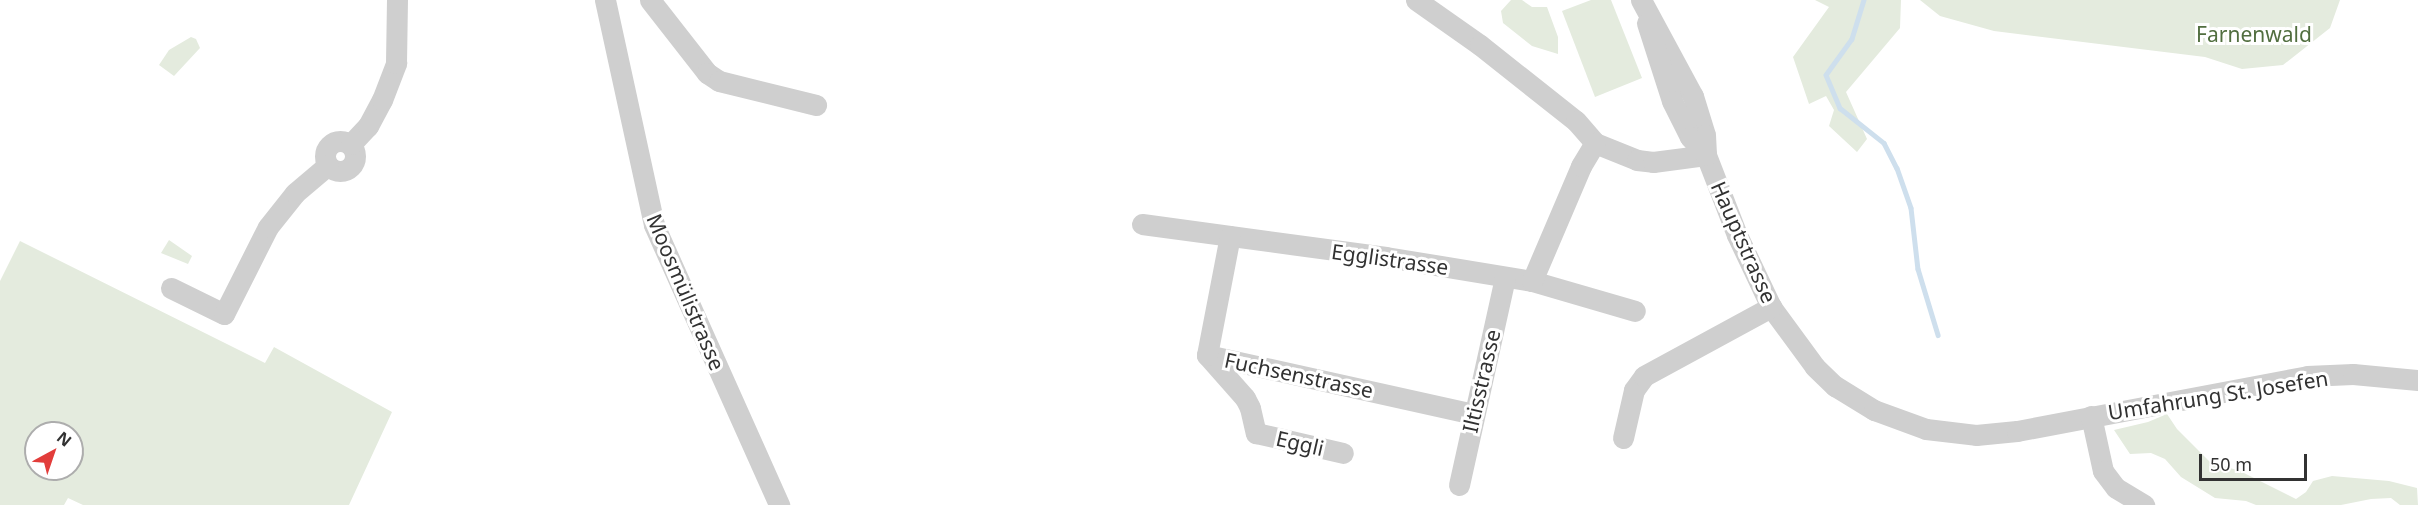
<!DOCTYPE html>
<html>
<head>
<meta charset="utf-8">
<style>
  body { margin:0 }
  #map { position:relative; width:2418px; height:505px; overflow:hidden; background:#fff; font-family:"Noto Sans",sans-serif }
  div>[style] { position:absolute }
  .green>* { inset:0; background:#e4ebde }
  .stream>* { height:4.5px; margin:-2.25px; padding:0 2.25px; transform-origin:2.25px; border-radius:2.25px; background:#cedfed }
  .minor>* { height:21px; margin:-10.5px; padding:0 10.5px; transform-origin:10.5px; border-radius:10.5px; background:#cfcfcf }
  .minor>.ring { margin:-10.5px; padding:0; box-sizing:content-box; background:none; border:21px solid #cfcfcf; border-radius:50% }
  span { translate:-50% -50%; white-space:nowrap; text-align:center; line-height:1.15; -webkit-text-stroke:6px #fff; paint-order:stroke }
  .park-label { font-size:21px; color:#516e3f }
  .street-label { font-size:21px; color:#323232 }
  .north { position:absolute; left:24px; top:421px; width:60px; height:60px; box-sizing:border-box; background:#fff; border:2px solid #adadad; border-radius:50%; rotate:40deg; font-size:16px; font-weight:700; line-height:24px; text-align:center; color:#323232 }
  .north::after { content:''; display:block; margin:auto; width:21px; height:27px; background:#e23d3b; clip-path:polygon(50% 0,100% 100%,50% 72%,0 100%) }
  .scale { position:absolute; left:2199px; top:454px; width:108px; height:27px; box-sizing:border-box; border:3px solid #323232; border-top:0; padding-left:8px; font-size:18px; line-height:21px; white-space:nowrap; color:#323232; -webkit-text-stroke:4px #fff; paint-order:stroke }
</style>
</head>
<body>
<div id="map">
  <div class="green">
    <div style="clip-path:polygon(1511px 0,1522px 0,1532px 7px,1547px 7px,1558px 37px,1558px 54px,1532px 46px,1503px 23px,1501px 11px)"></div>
    <div style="clip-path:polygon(1591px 0,1611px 0,1642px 78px,1595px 97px,1562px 11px)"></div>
    <div style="clip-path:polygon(1815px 0,1901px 0,1900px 28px,1846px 92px,1867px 139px,1857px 152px,1829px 126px,1834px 110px,1826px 96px,1809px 104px,1793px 57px,1829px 7px)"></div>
    <div style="clip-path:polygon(1920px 0,2340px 0,2330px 28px,2283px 65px,2242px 69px,2205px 57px,1994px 31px,1940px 16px)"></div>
    <div style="clip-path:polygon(191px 37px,196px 39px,200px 48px,174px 76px,159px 65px,169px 50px)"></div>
    <div style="clip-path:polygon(169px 240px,192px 256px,188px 264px,161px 253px)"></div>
    <div style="clip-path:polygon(evenodd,20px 241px,265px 363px,274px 347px,392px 412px,349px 505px,83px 505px,68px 498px,64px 505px,0 505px,0 281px,20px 241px,36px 433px,72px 433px,72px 469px,36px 469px,36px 433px)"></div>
    <div style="clip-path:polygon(2167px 414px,2177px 429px,2210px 462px,2240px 471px,2296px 499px,2306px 492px,2313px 481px,2332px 476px,2389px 481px,2417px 488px,2418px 505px,2400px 505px,2391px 498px,2371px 499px,2341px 505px,2256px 505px,2246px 501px,2215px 498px,2181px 477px,2165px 459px,2151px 453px,2130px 454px,2114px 430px,2148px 422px)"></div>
  </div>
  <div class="stream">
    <div style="left:1864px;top:0;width:41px;rotate:107.1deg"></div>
    <div style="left:1852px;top:39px;width:44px;rotate:125.8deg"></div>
    <div style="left:1826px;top:75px;width:36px;rotate:67deg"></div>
    <div style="left:1840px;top:108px;width:56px;rotate:38.5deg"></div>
    <div style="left:1884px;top:143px;width:28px;rotate:63deg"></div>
    <div style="left:1897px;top:168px;width:42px;rotate:70.7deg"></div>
    <div style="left:1911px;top:208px;width:61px;rotate:83.5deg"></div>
    <div style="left:1918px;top:269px;width:69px;rotate:73.1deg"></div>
  </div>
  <div class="minor">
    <div style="left:605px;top:0;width:230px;rotate:77.7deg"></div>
    <div style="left:654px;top:225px;width:307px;rotate:65.9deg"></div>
    <div style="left:650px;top:0;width:93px;rotate:52deg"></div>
    <div style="left:707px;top:73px;width:14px;rotate:34deg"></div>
    <div style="left:719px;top:81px;width:100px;rotate:13.9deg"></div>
    <div style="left:1416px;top:0;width:78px;rotate:35.1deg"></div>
    <div style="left:1480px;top:45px;width:122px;rotate:38.4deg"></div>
    <div style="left:1576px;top:121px;width:29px;rotate:49deg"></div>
    <div style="left:1595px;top:143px;width:45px;rotate:22deg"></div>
    <div style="left:1637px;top:160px;width:16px;rotate:7deg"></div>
    <div style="left:1653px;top:162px;width:53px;rotate:-7.5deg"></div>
    <div style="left:1641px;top:0;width:109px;rotate:61.6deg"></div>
    <div style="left:1693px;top:96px;width:41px;rotate:72.9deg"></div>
    <div style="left:1705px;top:135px;width:20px;rotate:87deg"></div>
    <div style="left:1706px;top:155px;width:86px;rotate:68.8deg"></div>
    <div style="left:1737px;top:235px;width:80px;rotate:64.7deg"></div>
    <div style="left:1771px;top:307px;width:74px;rotate:53.7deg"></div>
    <div style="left:1815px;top:367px;width:28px;rotate:44deg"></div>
    <div style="left:1835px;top:386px;width:46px;rotate:31.6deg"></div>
    <div style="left:1874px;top:410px;width:55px;rotate:20.1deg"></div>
    <div style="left:1926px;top:429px;width:50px;rotate:6.8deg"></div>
    <div style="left:1976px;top:435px;width:41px;rotate:-5.6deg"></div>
    <div style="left:2017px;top:431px;width:295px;rotate:-10.7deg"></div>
    <div style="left:2307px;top:376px;width:46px;rotate:-2.5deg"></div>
    <div style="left:2353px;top:374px;width:65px;rotate:5.3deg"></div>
    <div style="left:1647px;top:23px;width:82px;rotate:72.2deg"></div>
    <div style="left:1672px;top:101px;width:40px;rotate:63.4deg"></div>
    <div style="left:1690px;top:137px;width:24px;rotate:48deg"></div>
    <div class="ring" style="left:325px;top:141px;width:9px;height:9px"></div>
    <div style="left:351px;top:144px;width:25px;rotate:-47deg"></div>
    <div style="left:368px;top:126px;width:30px;rotate:-62deg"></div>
    <div style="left:382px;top:100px;width:40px;rotate:-69deg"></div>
    <div style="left:396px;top:63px;width:63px;rotate:-89.1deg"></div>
    <div style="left:1142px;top:224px;width:246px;rotate:7.7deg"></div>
    <div style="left:1386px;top:257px;width:148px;rotate:9.3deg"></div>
    <div style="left:1532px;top:281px;width:107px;rotate:16.2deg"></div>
    <div style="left:1532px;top:281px;width:125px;rotate:-66.9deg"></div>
    <div style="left:1581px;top:166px;width:27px;rotate:-59deg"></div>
    <div style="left:171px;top:288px;width:59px;rotate:26.1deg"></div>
    <div style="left:224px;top:314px;width:97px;rotate:-63.2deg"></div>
    <div style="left:268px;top:227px;width:43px;rotate:-51.5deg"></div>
    <div style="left:295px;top:193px;width:43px;rotate:-40.3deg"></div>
    <div style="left:1207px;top:355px;width:273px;rotate:12.5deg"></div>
    <div style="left:1207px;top:355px;width:57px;rotate:48.5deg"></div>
    <div style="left:1245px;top:398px;width:11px;rotate:63deg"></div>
    <div style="left:1250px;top:408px;width:26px;rotate:77deg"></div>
    <div style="left:1256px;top:433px;width:89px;rotate:12.9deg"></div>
    <div style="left:1207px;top:355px;width:121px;rotate:-79.1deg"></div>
    <div style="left:2091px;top:416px;width:56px;rotate:77.7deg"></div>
    <div style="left:2103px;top:471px;width:21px;rotate:53deg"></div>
    <div style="left:2116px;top:488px;width:33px;rotate:31deg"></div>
    <div style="left:1623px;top:438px;width:49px;rotate:-77.1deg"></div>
    <div style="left:1634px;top:390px;width:17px;rotate:-54deg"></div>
    <div style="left:1644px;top:376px;width:145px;rotate:-28.5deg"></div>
    <div style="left:1459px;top:485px;width:212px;rotate:-77.5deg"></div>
  </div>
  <div class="park-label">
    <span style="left:2254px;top:34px">Farnenwald</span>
  </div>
  <div class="street-label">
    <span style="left:1744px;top:242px;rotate:66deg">Hauptstrasse</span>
    <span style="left:1390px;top:259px;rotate:8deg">Egglistrasse</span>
    <span style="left:686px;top:292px;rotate:67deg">Moosmülistrasse</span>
    <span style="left:1299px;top:375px;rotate:12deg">Fuchsenstrasse</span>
    <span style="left:1481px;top:381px;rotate:-77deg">Iltisstrasse</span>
    <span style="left:2218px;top:395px;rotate:-9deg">Umfahrung St. Josefen</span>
    <span style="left:1300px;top:443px;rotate:13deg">Eggli</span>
  </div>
  <div class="north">N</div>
  <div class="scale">50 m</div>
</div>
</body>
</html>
